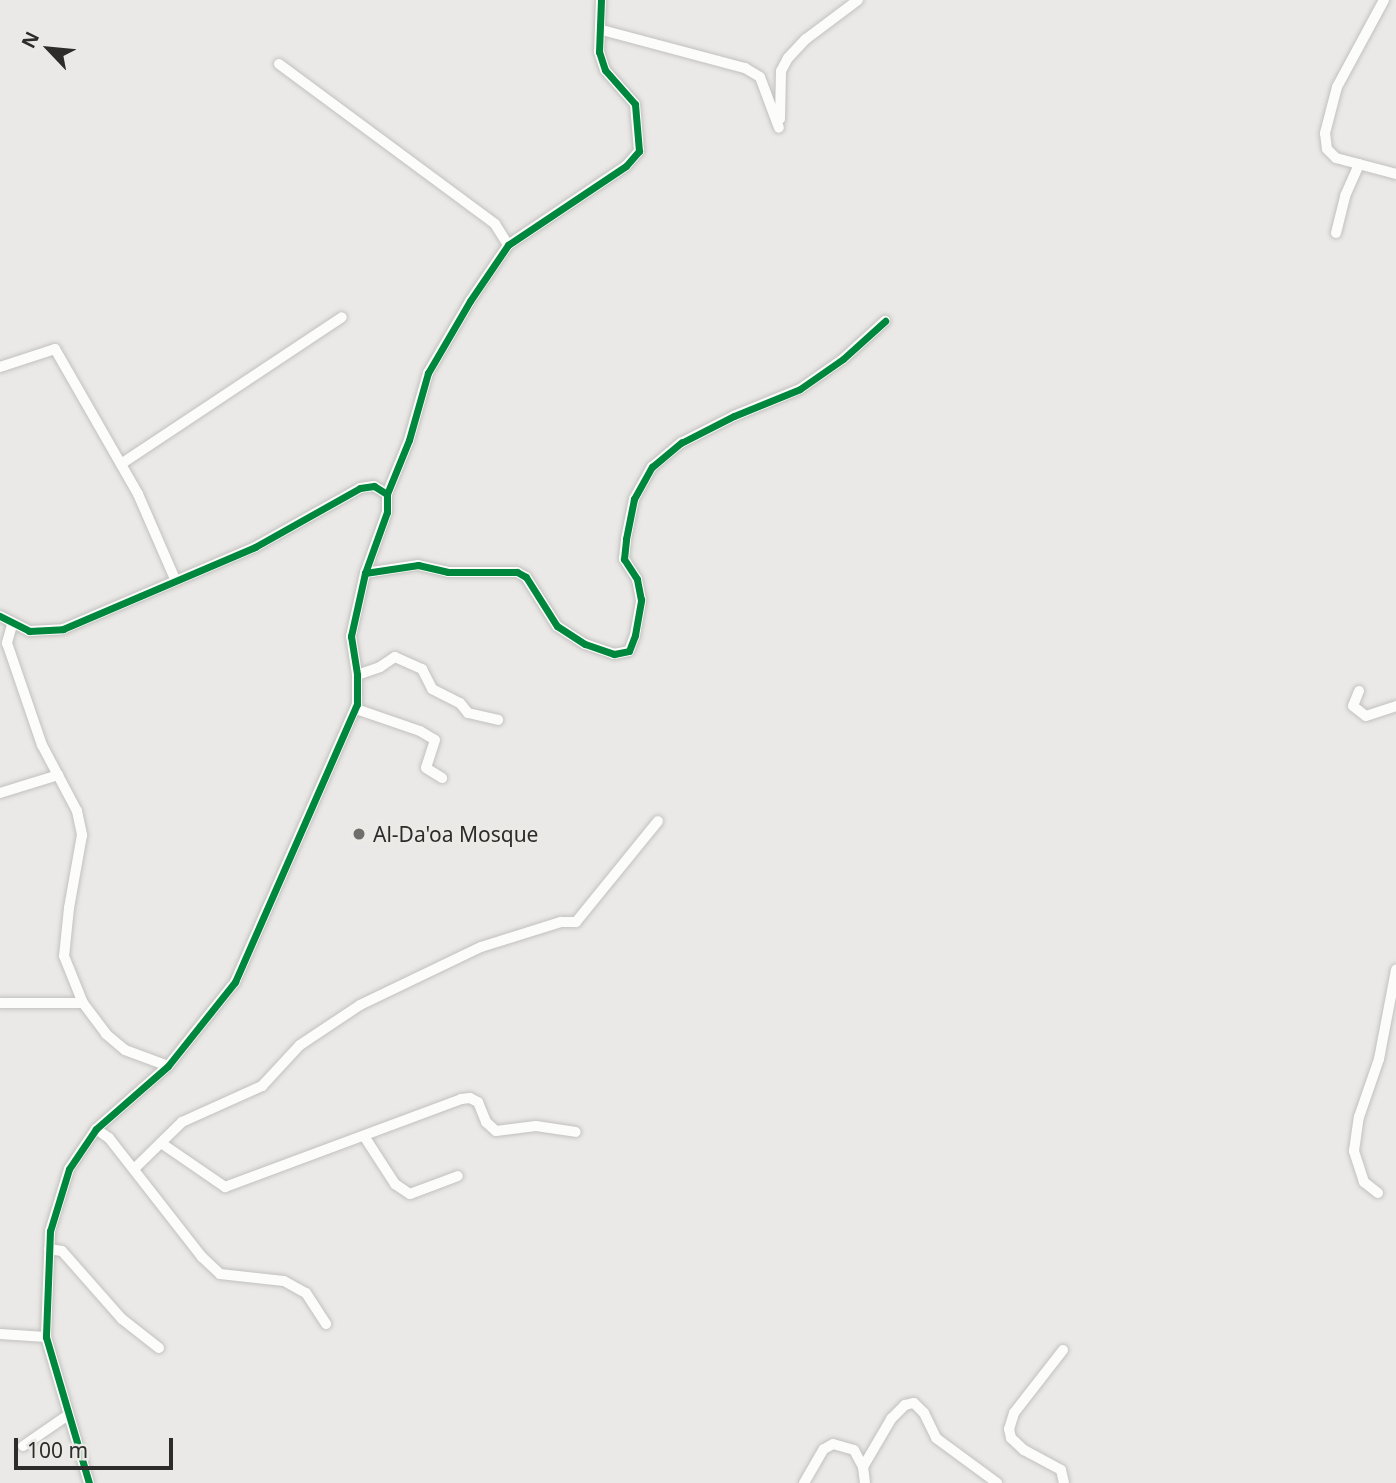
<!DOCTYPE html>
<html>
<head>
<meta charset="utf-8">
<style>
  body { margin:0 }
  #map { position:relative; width:1396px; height:1483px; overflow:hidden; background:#eae9e7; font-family:"Noto Sans",sans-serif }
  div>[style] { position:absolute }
  .roads { filter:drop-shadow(0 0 2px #c2c1bf) drop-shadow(0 0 2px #c2c1bf) }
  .minor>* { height:10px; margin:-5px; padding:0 5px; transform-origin:5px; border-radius:5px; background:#fcfcfb }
  .cycleway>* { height:7px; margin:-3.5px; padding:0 3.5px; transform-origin:3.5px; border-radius:3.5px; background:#00873e }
  .dots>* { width:19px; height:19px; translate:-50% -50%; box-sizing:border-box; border:4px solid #ebeae6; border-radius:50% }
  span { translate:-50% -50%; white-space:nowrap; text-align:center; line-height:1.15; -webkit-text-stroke:7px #ebeae6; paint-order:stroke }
  .poi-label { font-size:21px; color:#2d2c2b }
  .left { translate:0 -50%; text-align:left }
  .north { position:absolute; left:14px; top:14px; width:70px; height:70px; -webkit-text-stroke:5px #ebeae6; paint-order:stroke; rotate:296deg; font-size:19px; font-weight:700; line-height:28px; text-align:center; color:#2d2c2b }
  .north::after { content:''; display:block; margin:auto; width:24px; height:32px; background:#2d2c2b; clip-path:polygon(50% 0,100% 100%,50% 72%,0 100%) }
  .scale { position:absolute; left:14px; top:1438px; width:159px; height:32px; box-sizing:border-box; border:4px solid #2d2c2b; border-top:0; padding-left:9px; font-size:21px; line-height:24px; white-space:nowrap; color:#2d2c2b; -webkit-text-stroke:5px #ebeae6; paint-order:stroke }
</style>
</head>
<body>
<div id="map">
  <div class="roads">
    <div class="minor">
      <div style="left:1384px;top:0;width:99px;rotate:118.4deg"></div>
      <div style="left:1337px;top:87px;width:48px;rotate:104.6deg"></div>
      <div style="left:1325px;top:133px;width:16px;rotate:83deg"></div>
      <div style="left:1327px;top:149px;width:13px;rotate:45deg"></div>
      <div style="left:1336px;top:158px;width:62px;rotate:14.9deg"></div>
      <div style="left:602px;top:30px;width:148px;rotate:14.9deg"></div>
      <div style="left:745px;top:68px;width:17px;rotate:31deg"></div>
      <div style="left:760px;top:77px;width:54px;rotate:69.6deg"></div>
      <div style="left:279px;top:64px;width:269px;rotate:36.5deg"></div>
      <div style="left:495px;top:224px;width:25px;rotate:58deg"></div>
      <div style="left:780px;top:119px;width:48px;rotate:-88.8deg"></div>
      <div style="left:781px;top:71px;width:15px;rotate:-62deg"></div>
      <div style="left:788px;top:58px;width:26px;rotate:-47deg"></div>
      <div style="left:806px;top:39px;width:65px;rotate:-36.9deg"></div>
      <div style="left:1336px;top:233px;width:38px;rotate:-76deg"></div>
      <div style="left:1345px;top:196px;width:35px;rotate:-66deg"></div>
      <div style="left:0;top:367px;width:58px;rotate:-18.1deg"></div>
      <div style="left:55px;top:349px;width:167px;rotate:60.2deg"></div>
      <div style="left:138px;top:494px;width:93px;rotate:66.5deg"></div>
      <div style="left:121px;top:464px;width:265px;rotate:-33.6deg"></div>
      <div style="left:387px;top:494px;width:58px;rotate:-67.8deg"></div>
      <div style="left:409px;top:440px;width:70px;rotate:-74.2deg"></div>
      <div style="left:428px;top:373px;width:83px;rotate:-59.7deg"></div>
      <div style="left:470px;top:301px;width:68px;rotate:-55.8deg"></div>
      <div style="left:508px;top:245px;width:142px;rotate:-33.8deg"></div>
      <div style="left:626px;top:166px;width:20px;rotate:-49deg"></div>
      <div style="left:639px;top:151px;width:47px;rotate:-94.9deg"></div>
      <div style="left:635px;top:104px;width:45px;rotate:-131.4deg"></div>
      <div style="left:605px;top:70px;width:19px;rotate:-108deg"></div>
      <div style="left:599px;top:52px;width:52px;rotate:-87.8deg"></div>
      <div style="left:365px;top:573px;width:54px;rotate:-8.6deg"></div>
      <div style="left:418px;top:565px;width:31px;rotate:13deg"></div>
      <div style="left:448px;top:572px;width:69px"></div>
      <div style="left:517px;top:572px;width:10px;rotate:29deg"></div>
      <div style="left:526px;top:577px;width:58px;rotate:57.7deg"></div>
      <div style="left:557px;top:626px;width:33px;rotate:33deg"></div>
      <div style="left:585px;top:644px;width:31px;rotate:19deg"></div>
      <div style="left:614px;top:654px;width:15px;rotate:-11deg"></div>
      <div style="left:629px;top:651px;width:17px;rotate:-69deg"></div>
      <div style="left:635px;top:635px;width:36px;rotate:-80deg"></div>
      <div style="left:641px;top:600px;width:21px;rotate:-101deg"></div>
      <div style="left:637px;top:579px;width:24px;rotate:-123deg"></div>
      <div style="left:624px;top:559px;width:20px;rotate:-84deg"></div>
      <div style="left:626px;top:539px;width:41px;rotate:-78.7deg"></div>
      <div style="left:634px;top:499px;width:37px;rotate:-61deg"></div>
      <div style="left:652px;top:467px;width:38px;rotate:-40deg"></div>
      <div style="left:681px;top:443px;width:59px;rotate:-27deg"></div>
      <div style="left:734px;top:416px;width:71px;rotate:-22.2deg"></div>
      <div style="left:800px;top:389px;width:52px;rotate:-34.9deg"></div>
      <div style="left:843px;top:359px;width:57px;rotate:-42.1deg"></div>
      <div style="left:0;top:616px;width:33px;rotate:27deg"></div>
      <div style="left:29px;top:631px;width:34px;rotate:-3deg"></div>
      <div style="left:63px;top:629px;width:209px;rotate:-23.1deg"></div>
      <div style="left:255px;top:547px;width:120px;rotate:-29.3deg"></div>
      <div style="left:360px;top:488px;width:14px;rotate:-8deg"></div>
      <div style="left:374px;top:486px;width:15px;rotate:32deg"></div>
      <div style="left:387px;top:494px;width:18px;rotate:90deg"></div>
      <div style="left:387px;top:512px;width:65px;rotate:109.8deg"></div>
      <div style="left:365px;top:573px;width:65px;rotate:102.5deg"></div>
      <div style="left:351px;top:636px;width:39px;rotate:81deg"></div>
      <div style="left:357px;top:675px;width:29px;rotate:90deg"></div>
      <div style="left:357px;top:704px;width:304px;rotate:113.7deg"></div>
      <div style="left:235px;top:982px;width:107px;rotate:128.6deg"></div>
      <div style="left:168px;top:1066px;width:96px;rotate:138.8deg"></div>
      <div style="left:96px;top:1129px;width:48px;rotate:124deg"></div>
      <div style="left:69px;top:1169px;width:65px;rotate:107deg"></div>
      <div style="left:50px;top:1231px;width:106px;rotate:92.2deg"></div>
      <div style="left:46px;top:1337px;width:152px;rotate:73.6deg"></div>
      <div style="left:12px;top:625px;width:19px;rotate:106deg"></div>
      <div style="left:7px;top:643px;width:108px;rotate:71.1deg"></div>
      <div style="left:42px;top:745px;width:75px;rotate:62.1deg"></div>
      <div style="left:77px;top:811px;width:25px;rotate:78deg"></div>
      <div style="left:82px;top:835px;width:74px;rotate:100.1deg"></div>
      <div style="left:69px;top:908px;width:48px;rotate:95.9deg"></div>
      <div style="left:64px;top:956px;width:51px;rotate:68deg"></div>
      <div style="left:83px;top:1003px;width:39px;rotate:53deg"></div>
      <div style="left:106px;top:1034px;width:25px;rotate:40deg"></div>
      <div style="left:125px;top:1050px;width:46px;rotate:20.4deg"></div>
      <div style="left:357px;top:675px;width:24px;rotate:-19deg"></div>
      <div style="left:380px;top:667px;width:18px;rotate:-34deg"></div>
      <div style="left:395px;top:657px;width:30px;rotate:24deg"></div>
      <div style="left:422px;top:669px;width:22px;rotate:63deg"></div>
      <div style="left:432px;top:689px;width:31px;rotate:27deg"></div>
      <div style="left:460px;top:703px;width:13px;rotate:51deg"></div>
      <div style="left:468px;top:713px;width:31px;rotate:13deg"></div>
      <div style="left:1359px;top:691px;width:16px;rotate:112deg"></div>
      <div style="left:1353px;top:706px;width:16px;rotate:38deg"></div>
      <div style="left:1366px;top:716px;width:32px;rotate:-18deg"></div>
      <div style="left:356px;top:709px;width:68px;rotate:19deg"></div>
      <div style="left:420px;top:731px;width:17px;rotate:31deg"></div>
      <div style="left:435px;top:740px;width:29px;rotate:108deg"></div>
      <div style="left:426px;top:768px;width:19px;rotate:32deg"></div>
      <div style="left:0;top:793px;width:61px;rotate:-17.2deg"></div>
      <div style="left:0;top:1003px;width:83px"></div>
      <div style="left:96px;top:1129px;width:16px;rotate:35deg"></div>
      <div style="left:109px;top:1138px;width:151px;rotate:52deg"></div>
      <div style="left:202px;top:1257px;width:25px;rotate:43deg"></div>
      <div style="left:220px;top:1274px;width:64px;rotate:6.2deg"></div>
      <div style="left:284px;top:1281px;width:25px;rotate:29deg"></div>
      <div style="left:306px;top:1293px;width:37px;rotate:57deg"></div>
      <div style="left:364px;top:1136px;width:57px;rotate:57.1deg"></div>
      <div style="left:395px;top:1184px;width:18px;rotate:34deg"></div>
      <div style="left:410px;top:1194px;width:51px;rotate:-20.6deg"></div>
      <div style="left:161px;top:1143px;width:78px;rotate:34.5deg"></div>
      <div style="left:225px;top:1187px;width:252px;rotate:-20.4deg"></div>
      <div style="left:461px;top:1099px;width:9px;rotate:-6deg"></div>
      <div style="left:470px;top:1098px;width:9px;rotate:27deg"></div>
      <div style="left:478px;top:1102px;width:22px;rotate:68deg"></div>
      <div style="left:486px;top:1122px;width:13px;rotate:42deg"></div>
      <div style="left:496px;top:1131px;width:40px;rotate:-7.1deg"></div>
      <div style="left:536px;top:1126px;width:40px;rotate:8.5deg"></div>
      <div style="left:135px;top:1168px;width:66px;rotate:-44.4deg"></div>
      <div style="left:182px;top:1122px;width:88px;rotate:-24.2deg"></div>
      <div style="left:262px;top:1086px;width:56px;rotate:-47.2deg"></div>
      <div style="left:300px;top:1045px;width:72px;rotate:-33.7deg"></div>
      <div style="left:360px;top:1005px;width:134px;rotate:-25.6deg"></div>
      <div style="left:481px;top:947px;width:84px;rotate:-17.4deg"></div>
      <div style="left:561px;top:922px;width:15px"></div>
      <div style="left:576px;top:922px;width:130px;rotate:-50.9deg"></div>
      <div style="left:1378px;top:1193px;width:18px;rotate:-142deg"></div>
      <div style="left:1364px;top:1182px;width:33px;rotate:-108deg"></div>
      <div style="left:1354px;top:1151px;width:34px;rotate:-82deg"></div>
      <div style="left:1359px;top:1117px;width:61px;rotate:-71deg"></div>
      <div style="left:1379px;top:1059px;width:91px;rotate:-79.2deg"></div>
      <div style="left:49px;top:1249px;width:13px;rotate:9deg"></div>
      <div style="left:62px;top:1251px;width:91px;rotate:48.6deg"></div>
      <div style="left:122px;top:1319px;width:47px;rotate:38.1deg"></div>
      <div style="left:0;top:1334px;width:46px;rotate:3.7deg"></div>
      <div style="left:1063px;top:1350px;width:80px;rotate:127.9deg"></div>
      <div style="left:1014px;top:1413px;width:17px;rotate:107deg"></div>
      <div style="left:1009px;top:1429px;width:9px;rotate:77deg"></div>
      <div style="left:1011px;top:1438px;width:18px;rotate:43deg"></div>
      <div style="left:1024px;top:1450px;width:42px;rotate:28.4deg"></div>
      <div style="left:1061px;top:1470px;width:13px;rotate:77deg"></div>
      <div style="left:23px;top:1446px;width:55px;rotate:-34.6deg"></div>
      <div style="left:804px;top:1483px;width:39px;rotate:-60deg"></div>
      <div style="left:824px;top:1449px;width:10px;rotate:-29deg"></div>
      <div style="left:833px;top:1444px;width:22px;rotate:16deg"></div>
      <div style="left:854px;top:1450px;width:19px;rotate:62deg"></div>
      <div style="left:865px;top:1483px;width:16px;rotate:-97deg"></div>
      <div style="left:863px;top:1467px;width:56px;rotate:-59.7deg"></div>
      <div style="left:891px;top:1419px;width:20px;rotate:-45deg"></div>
      <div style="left:905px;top:1405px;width:9px;rotate:-13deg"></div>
      <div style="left:914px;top:1403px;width:14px;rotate:45deg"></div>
      <div style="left:924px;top:1413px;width:28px;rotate:64deg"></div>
      <div style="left:936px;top:1438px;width:76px;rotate:36.4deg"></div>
    </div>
  </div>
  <div class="cycleway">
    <div style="left:387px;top:494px;width:58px;rotate:-67.8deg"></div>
    <div style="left:409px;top:440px;width:70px;rotate:-74.2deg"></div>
    <div style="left:428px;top:373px;width:83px;rotate:-59.7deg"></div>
    <div style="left:470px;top:301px;width:68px;rotate:-55.8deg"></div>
    <div style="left:508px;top:245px;width:142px;rotate:-33.8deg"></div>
    <div style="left:626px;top:166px;width:20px;rotate:-49deg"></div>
    <div style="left:639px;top:151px;width:47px;rotate:-94.9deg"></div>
    <div style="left:635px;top:104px;width:45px;rotate:-131.4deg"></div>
    <div style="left:605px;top:70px;width:19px;rotate:-108deg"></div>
    <div style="left:599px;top:52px;width:52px;rotate:-87.8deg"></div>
    <div style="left:365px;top:573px;width:54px;rotate:-8.6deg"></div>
    <div style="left:418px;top:565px;width:31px;rotate:13deg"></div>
    <div style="left:448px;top:572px;width:69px"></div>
    <div style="left:517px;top:572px;width:10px;rotate:29deg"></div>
    <div style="left:526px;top:577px;width:58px;rotate:57.7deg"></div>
    <div style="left:557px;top:626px;width:33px;rotate:33deg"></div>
    <div style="left:585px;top:644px;width:31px;rotate:19deg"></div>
    <div style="left:614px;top:654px;width:15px;rotate:-11deg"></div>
    <div style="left:629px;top:651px;width:17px;rotate:-69deg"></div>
    <div style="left:635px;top:635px;width:36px;rotate:-80deg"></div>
    <div style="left:641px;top:600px;width:21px;rotate:-101deg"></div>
    <div style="left:637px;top:579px;width:24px;rotate:-123deg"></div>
    <div style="left:624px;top:559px;width:20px;rotate:-84deg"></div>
    <div style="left:626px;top:539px;width:41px;rotate:-78.7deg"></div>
    <div style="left:634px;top:499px;width:37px;rotate:-61deg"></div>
    <div style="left:652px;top:467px;width:38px;rotate:-40deg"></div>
    <div style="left:681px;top:443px;width:59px;rotate:-27deg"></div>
    <div style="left:734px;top:416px;width:71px;rotate:-22.2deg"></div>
    <div style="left:800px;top:389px;width:52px;rotate:-34.9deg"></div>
    <div style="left:843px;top:359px;width:57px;rotate:-42.1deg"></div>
    <div style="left:0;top:616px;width:33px;rotate:27deg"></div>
    <div style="left:29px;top:631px;width:34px;rotate:-3deg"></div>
    <div style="left:63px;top:629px;width:209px;rotate:-23.1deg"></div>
    <div style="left:255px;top:547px;width:120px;rotate:-29.3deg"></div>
    <div style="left:360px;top:488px;width:14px;rotate:-8deg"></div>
    <div style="left:374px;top:486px;width:15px;rotate:32deg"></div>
    <div style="left:387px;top:494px;width:18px;rotate:90deg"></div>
    <div style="left:387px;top:512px;width:65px;rotate:109.8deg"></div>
    <div style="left:365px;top:573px;width:65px;rotate:102.5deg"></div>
    <div style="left:351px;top:636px;width:39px;rotate:81deg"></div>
    <div style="left:357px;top:675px;width:29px;rotate:90deg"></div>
    <div style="left:357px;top:704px;width:304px;rotate:113.7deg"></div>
    <div style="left:235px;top:982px;width:107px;rotate:128.6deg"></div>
    <div style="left:168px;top:1066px;width:96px;rotate:138.8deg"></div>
    <div style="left:96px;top:1129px;width:48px;rotate:124deg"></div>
    <div style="left:69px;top:1169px;width:65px;rotate:107deg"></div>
    <div style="left:50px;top:1231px;width:106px;rotate:92.2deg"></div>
    <div style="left:46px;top:1337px;width:152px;rotate:73.6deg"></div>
  </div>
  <div class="dots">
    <div style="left:359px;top:834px;background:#6f6e6d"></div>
  </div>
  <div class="poi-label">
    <span class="left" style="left:373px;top:834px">Al-Da'oa Mosque</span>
  </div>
  <div class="north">N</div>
  <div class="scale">100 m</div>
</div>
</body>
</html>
